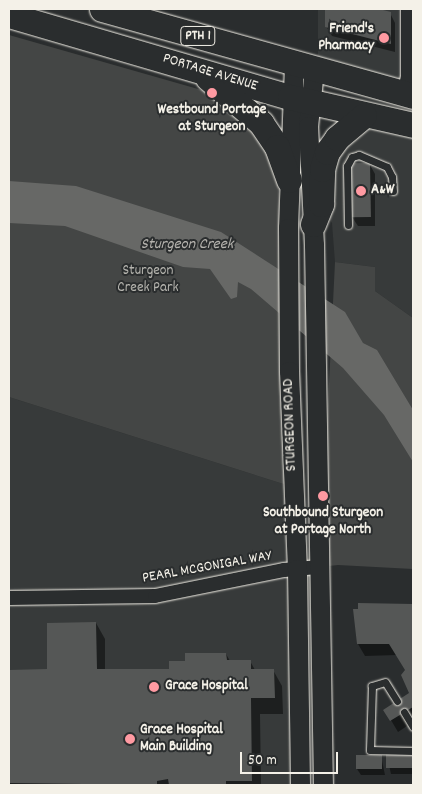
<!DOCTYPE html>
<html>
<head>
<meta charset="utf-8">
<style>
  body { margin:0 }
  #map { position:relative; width:422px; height:794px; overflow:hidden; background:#2a2d2e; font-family:Dekko,sans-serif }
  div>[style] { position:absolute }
  .built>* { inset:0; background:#373a3a }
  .green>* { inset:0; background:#444645 }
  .water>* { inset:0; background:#676866 }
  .shadow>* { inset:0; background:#0007 }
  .building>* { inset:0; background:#555756; transform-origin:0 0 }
  .roads { filter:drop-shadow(0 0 1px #f4f1e8) drop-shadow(0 0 1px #f4f1e8) }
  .lane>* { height:7px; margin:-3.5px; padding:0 3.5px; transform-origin:3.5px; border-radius:3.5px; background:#2a2d2e }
  .street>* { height:14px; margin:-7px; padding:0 7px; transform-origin:7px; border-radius:7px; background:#2a2d2e }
  .secondary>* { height:19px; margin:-9.5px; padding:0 9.5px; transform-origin:9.5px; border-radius:9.5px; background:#2a2d2e }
  .highway>* { height:25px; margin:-12.5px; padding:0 12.5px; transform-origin:12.5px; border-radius:12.5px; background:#2a2d2e }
  .dots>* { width:14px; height:14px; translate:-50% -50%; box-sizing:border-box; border:2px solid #2a2d2e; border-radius:50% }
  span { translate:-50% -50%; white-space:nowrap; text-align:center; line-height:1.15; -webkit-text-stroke:4px #2a2d2e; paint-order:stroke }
  .shield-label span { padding:1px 4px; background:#2a2d2e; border:1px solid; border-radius:4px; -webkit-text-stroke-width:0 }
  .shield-label { font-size:14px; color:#f4f1e8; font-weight:700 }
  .poi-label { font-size:15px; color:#f4f1e8; font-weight:700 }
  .right { translate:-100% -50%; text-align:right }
  .left { translate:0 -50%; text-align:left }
  .street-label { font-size:15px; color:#f4f1e8 }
  .park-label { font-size:15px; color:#b6b5af }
  .water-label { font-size:16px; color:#b5b3ae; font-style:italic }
  .frame { position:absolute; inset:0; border:10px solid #f4f1e8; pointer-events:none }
  .scale { position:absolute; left:240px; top:752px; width:98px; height:22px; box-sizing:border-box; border:2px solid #f4f1e8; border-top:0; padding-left:6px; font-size:15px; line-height:18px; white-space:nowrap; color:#f4f1e8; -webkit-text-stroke:4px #2a2d2e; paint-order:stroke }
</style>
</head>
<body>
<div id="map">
  <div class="built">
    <div style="clip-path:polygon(318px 9px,413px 9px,413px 96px,314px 70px,318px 53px)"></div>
    <div style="clip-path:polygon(364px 115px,413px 125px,413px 318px,375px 291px,375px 267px,335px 262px,332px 223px,321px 204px,322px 169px)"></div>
    <div style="clip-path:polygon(9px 397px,293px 487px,300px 785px,9px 785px)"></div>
  </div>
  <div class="green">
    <div style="clip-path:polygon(9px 35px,205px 91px,266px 137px,278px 180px,293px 487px,9px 397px)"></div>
    <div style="clip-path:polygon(335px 262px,375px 267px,375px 291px,413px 318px,413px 569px,338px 565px,320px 567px)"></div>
  </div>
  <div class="water">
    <div style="clip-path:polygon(9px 181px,76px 186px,221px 232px,345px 312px,363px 343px,377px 350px,413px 410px,413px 462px,384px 415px,343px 368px,251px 289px,238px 282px,237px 297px,231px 299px,210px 269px,183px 267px,65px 226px,9px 223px)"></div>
  </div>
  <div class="shadow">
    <div style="clip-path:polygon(326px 9px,375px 9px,390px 13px,395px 23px,395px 52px,332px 36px,326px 26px)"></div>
    <div style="clip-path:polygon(370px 165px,375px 174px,375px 226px,358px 226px,352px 217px)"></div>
    <div style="clip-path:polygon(359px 604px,413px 606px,413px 722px,398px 732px,385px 710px,411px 693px,406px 670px,397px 655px,365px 656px,358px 644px,355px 610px,359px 611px)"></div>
    <div style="clip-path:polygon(96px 623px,105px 639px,105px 670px,170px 670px,186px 662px,226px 654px,230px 661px,250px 661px,255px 670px,273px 670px,282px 686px,283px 714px,260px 714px,261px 785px,9px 785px,9px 671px,48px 671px)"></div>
    <div style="clip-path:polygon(411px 755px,413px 774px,391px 774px,387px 756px)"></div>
    <div style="clip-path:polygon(381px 756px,385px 775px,361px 775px,357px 769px)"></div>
  </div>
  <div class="building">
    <div style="clip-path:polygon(325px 9px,379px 9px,391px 12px,391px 44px,325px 27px)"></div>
    <div style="left:370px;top:163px;width:54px;height:19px;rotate:89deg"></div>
    <div style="clip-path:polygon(358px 603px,413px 604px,413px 707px,390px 721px,383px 710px,409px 693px,401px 675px,405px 670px,389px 644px,357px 644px,353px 609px,358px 609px)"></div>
    <div style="clip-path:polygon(96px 622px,97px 669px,169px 669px,169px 661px,185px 661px,185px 653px,226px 653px,227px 660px,251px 660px,251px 669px,274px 669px,275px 698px,251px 698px,252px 781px,226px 781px,226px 785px,169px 785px,168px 779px,157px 781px,157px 785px,9px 783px,9px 670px,47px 669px,47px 623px)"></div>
    <div style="left:386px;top:754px;width:26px;height:14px"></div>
    <div style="left:356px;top:755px;width:26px;height:14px"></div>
  </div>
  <div class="roads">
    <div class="lane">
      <div style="left:348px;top:225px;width:59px;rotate:-91deg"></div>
      <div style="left:347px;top:166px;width:10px;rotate:-61deg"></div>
      <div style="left:352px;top:157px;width:7px;rotate:-16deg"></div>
      <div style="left:359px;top:155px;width:30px;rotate:23deg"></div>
      <div style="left:387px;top:167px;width:11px;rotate:63deg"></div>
      <div style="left:392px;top:177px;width:14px;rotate:86deg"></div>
      <div style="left:397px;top:701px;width:22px;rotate:-122deg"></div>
      <div style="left:385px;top:682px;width:14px;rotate:163deg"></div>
      <div style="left:372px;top:686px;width:64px;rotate:91.8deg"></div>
      <div style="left:370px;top:750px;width:43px;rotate:1.3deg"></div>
      <div style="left:404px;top:712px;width:17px;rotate:59deg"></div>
    </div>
    <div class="street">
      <div style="left:404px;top:94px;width:17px;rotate:-77deg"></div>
      <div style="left:408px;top:77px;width:68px;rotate:-90deg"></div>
      <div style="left:9px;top:598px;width:146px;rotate:-0.8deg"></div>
      <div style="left:155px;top:596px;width:132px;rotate:-11.4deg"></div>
      <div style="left:284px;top:570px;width:36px;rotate:-5deg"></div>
    </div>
    <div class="secondary">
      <div style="left:294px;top:64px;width:164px;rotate:92.1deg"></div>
      <div style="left:288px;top:228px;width:143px;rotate:89.6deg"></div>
      <div style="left:289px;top:371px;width:198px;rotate:87.7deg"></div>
      <div style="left:297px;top:569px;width:216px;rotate:89.2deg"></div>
      <div style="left:314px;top:70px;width:56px;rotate:96.1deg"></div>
      <div style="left:308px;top:126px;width:119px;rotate:87.1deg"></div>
      <div style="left:314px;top:245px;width:540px;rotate:89.05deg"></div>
    </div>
    <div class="highway">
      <div style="left:102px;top:9px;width:323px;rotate:15.6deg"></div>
      <div style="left:9px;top:15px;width:293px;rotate:16.3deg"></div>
      <div style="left:290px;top:97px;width:126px;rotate:12.8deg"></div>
      <div style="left:208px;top:78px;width:70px;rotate:40.3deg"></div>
      <div style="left:261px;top:123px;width:29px;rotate:56deg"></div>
      <div style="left:277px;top:147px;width:35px;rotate:70deg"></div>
      <div style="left:313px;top:224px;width:22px;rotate:-68deg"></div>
      <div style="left:321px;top:204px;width:35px;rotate:-88deg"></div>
      <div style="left:322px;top:169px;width:18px;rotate:-74deg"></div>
      <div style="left:327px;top:152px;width:17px;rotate:-54deg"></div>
      <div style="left:337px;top:138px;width:35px;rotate:-40deg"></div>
    </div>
  </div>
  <div class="dots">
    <div style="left:384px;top:38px;background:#ff9aa2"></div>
    <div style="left:212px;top:93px;background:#ff9aa2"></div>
    <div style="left:361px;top:191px;background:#ff9aa2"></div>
    <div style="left:323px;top:496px;background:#ff9aa2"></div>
    <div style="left:154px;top:687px;background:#ff9aa2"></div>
    <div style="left:130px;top:739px;background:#ff9aa2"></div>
  </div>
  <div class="shield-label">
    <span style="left:198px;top:36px">PTH 1</span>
  </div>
  <div class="poi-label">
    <span class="right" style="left:374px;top:38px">Friend's<br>Pharmacy</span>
    <span style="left:212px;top:119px">Westbound Portage<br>at Sturgeon</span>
    <span class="left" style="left:371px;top:191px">A&amp;W</span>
    <span style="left:323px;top:522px">Southbound Sturgeon<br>at Portage North</span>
    <span class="left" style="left:165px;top:687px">Grace Hospital</span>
    <span class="left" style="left:140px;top:739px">Grace Hospital<br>Main Building</span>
  </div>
  <div class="street-label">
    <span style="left:210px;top:73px;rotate:17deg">PORTAGE AVENUE</span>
    <span style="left:291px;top:425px;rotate:-92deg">STURGEON ROAD</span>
    <span style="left:207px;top:568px;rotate:-10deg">PEARL MCGONIGAL WAY</span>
  </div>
  <div class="park-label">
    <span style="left:148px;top:280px">Sturgeon<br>Creek Park</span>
  </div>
  <div class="water-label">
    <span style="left:187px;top:245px">Sturgeon Creek</span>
  </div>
  <div class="frame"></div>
  <div class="scale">50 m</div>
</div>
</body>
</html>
